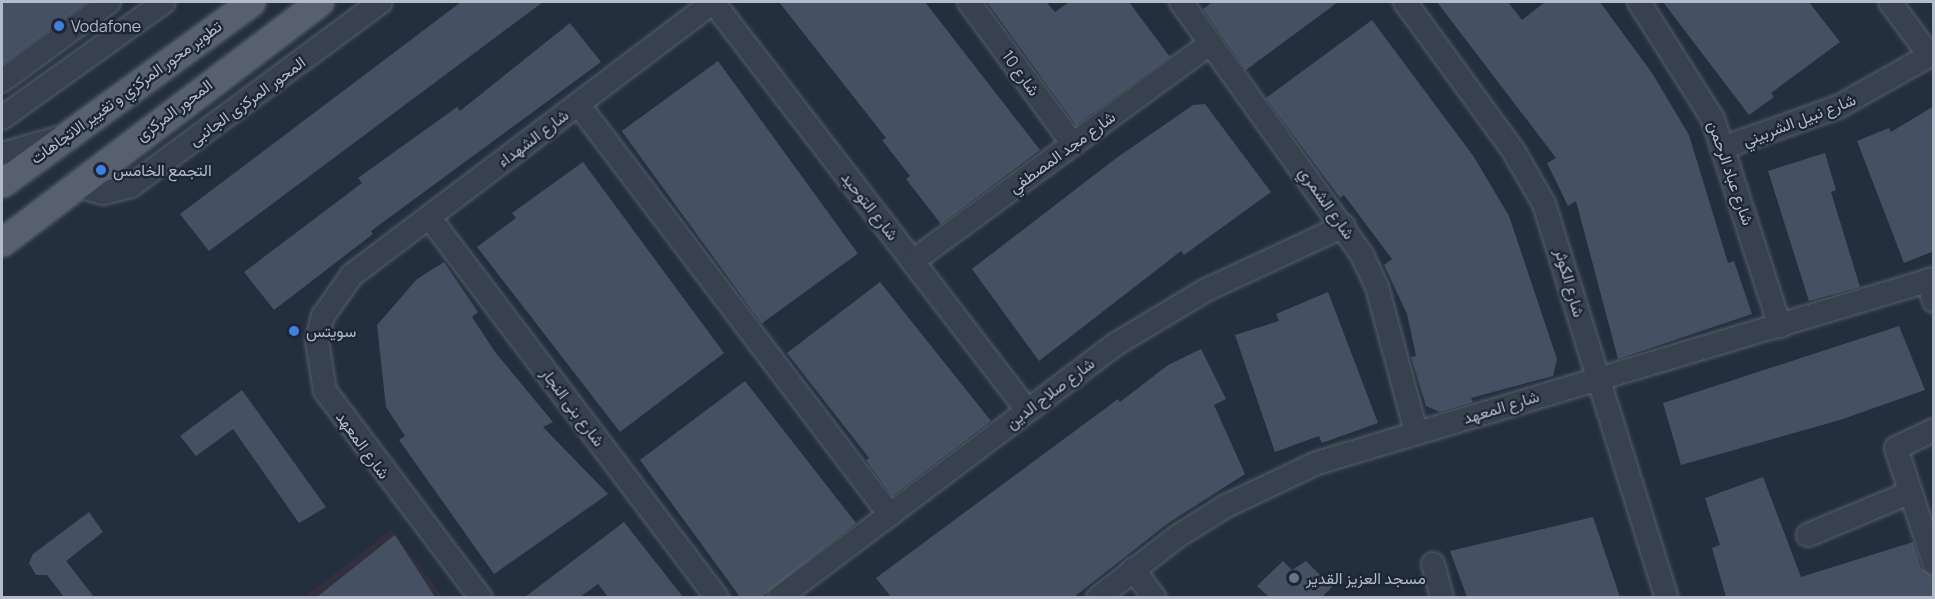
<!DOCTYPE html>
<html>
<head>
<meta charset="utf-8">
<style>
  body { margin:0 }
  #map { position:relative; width:1935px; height:599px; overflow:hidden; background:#242f3e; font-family:Manrope,Vazirmatn,sans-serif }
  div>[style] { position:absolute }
  .medical>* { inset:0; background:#32303f }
  .building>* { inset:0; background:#455162; transform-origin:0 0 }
  .roads { filter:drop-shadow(0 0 2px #565f6c) drop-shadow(0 0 2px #565f6c) }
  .minor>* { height:22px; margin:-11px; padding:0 11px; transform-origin:11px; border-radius:11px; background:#38414e }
  .major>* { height:27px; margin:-13.5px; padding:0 13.5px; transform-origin:13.5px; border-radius:13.5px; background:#56606e }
  .dots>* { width:16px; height:16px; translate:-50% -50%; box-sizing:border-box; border:3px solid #1d2633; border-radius:50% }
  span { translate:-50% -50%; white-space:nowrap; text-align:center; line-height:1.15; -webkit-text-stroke:4.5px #1d2633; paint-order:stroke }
  .poi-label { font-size:16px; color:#b4bcc9 }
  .left { translate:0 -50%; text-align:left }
  .street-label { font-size:16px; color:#b4bcc9 }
  .frame { position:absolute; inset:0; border:3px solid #b4bcc9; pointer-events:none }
</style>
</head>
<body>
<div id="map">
  <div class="medical">
    <div style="clip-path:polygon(391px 530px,443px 597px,303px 598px)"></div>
  </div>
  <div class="building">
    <div style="clip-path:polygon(2px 2px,87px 2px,2px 65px)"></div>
    <div style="clip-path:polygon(461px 2px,543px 2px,209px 251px,180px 214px)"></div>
    <div style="clip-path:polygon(779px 2px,925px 2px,1040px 150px,941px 224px,906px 179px,910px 176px,882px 140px,886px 138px)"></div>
    <div style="clip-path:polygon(987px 2px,1046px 2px,1055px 12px,1069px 2px,1129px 2px,1170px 57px,1076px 125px)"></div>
    <div style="clip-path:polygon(1212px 2px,1338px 2px,1246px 70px,1203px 9px)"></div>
    <div style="clip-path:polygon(1437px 2px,1508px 2px,1522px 20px,1545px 2px,1600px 2px,1652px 73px,1689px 135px,1728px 263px,1734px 261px,1752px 314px,1618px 359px,1576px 201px,1568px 206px,1547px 163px,1556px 158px)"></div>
    <div style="clip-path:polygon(1663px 2px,1809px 2px,1840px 42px,1771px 93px,1774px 97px,1749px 115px)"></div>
    <div style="clip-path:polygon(1372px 20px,1474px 157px,1509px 216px,1557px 359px,1553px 376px,1471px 398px,1473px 402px,1440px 412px,1426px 406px,1411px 357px,1416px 356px,1407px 314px,1384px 265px,1392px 259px,1344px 195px,1340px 198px,1266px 98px)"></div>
    <div style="clip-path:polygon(570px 23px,601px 62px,371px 231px,373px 234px,274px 310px,244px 272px,362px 183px,358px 178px,457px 107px,460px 111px)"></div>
    <div style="left:718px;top:61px;width:238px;height:119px;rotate:54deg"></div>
    <div style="clip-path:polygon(1205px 104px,1271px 192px,1184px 255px,1181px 251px,1039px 361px,972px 269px,1115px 159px,1193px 105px)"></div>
    <div style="clip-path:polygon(1934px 106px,1934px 251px,1904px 263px,1857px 141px,1889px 128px,1891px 132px)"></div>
    <div style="clip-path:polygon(1825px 153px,1836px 190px,1831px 192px,1860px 287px,1809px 301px,1768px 171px)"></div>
    <div style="clip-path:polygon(583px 162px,724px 353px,620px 432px,477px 247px,516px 218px,512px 213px)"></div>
    <div style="clip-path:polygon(444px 262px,478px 312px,472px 317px,495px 352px,553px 422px,543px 427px,608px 494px,494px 574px,399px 440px,405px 436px,386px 407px,377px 325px,417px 279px)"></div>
    <div style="clip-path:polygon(880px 282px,991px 421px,892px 496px,866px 460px,869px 458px,787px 353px)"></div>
    <div style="clip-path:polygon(1328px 292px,1378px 423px,1322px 443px,1319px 436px,1275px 452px,1235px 335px,1279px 321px,1276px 314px)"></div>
    <div style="clip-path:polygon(1899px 326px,1925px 390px,1840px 420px,1681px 465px,1663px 403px)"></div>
    <div style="clip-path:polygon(1201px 349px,1226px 399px,1214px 405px,1245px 474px,1167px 524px,1074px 597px,891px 597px,876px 578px,1118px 399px,1120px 402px,1168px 365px)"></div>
    <div style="clip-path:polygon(745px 381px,856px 523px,762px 597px,740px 597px,640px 460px)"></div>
    <div style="clip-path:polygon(242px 390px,326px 507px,299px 523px,233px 429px,196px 456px,180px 436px)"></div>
    <div style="clip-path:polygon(1763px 477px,1801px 577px,1913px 542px,1921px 568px,1933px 576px,1934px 597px,1726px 597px,1712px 548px,1720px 545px,1705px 498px)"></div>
    <div style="clip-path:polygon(89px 512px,103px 532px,66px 561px,94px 597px,64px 597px,47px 575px,36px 575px,29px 563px,33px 554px)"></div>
    <div style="clip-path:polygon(1593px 517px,1620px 597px,1467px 597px,1450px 551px)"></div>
    <div style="clip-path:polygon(624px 522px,683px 597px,608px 597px,598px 584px,580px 597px,525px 597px)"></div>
    <div style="clip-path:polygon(395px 535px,435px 597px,317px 597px)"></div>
    <div style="clip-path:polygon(1283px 561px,1292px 570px,1306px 561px,1332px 587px,1322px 597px,1269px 597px,1257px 586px)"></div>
  </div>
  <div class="roads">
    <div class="minor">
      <div style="left:713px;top:2px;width:515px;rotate:52.42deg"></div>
      <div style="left:969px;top:2px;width:176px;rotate:53.8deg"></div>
      <div style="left:1181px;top:2px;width:311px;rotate:54.4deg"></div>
      <div style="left:1362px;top:255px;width:35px;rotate:65deg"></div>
      <div style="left:1377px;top:287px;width:150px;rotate:74.9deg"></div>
      <div style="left:1405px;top:2px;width:183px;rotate:53.9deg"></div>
      <div style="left:1513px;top:150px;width:62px;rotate:60.1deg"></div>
      <div style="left:1544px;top:204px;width:413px;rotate:72.7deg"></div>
      <div style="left:1639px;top:2px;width:138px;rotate:57.7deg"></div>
      <div style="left:1713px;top:119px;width:218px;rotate:72.1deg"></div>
      <div style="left:1890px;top:2px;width:67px;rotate:53.5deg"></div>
      <div style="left:2px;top:81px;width:133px;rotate:-36.4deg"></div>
      <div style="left:578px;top:104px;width:516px;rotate:52.8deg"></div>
      <div style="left:2px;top:118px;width:199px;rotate:-35.6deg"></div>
      <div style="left:1725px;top:147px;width:120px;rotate:-19.5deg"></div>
      <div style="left:1838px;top:107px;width:110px;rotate:-29.4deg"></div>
      <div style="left:2px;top:154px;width:58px;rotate:-15.9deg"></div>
      <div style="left:74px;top:185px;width:30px;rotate:15deg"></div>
      <div style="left:103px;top:193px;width:29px;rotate:-14deg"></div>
      <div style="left:131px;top:186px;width:310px;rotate:-36.4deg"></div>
      <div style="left:429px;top:217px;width:478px;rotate:52.9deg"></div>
      <div style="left:913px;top:261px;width:369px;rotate:-36.2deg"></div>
      <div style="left:1928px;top:280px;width:22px;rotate:74deg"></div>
      <div style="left:1934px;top:430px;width:42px;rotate:154.7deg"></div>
      <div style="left:1896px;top:448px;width:121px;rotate:71.7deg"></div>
      <div style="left:1808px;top:535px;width:109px;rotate:-22.6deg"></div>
      <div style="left:1433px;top:564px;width:35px;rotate:75deg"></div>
      <div style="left:1133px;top:569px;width:36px;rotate:53deg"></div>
      <div style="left:481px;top:598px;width:259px;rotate:-127deg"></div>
      <div style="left:325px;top:391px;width:51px;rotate:-99.1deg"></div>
      <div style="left:317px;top:341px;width:26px;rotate:-77deg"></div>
      <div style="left:323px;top:316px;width:50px;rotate:-54.7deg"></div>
      <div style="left:352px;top:275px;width:453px;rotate:-37.1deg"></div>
      <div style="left:779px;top:598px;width:422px;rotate:-37deg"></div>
      <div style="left:1116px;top:344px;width:105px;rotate:-31deg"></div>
      <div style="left:1206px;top:290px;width:152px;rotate:-24.9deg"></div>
      <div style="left:1098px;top:598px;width:101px;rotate:-37.8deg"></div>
      <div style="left:1178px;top:536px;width:57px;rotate:-32deg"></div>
      <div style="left:1226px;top:506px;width:101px;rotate:-25.3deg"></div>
      <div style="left:1317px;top:463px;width:644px;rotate:-16.61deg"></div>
    </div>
    <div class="major">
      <div style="left:2px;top:183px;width:308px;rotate:-36deg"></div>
      <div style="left:2px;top:242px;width:398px;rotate:-37.1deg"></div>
    </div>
  </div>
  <div class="dots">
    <div style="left:59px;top:26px;background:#3f7fe0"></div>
    <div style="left:101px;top:170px;background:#3f7fe0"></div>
    <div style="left:294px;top:331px;background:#3f7fe0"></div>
    <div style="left:1294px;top:578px;background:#6b7280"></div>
  </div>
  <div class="poi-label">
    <span class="left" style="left:71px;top:26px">Vodafone</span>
    <span class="left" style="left:113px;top:170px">التجمع الخامس</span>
    <span class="left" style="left:306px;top:331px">سويتس</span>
    <span class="left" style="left:1306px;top:578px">مسجد العزيز القدير</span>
  </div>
  <div class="street-label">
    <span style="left:1021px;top:73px;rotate:54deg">شارع 10</span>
    <span style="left:126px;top:92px;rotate:-36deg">تطوير محور المركزي و تغيير الاتجاهات</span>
    <span style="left:247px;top:101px;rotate:-36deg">المحور المركزى الجانبى</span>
    <span style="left:174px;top:110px;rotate:-37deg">المحور المركزى</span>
    <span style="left:1799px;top:120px;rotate:-21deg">شارع نبيل الشربيني</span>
    <span style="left:533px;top:138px;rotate:-37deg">شارع الشهداء</span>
    <span style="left:1062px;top:152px;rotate:-36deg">شارع مجد المصطفي</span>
    <span style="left:1731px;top:173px;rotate:71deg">شارع عباد الرحمن</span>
    <span style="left:1327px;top:203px;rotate:55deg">شارع الشمري</span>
    <span style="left:870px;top:206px;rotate:52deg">شارع التوحيد</span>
    <span style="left:1570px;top:283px;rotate:74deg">شارع الكوثر</span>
    <span style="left:1050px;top:393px;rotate:-37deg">شارع صلاح الدين</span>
    <span style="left:573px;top:407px;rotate:53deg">شارع بنى النجار</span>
    <span style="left:1501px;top:407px;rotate:-17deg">شارع المعهد</span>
    <span style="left:363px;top:445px;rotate:54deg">شارع المعهد</span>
  </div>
  <div class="frame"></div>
</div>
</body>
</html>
